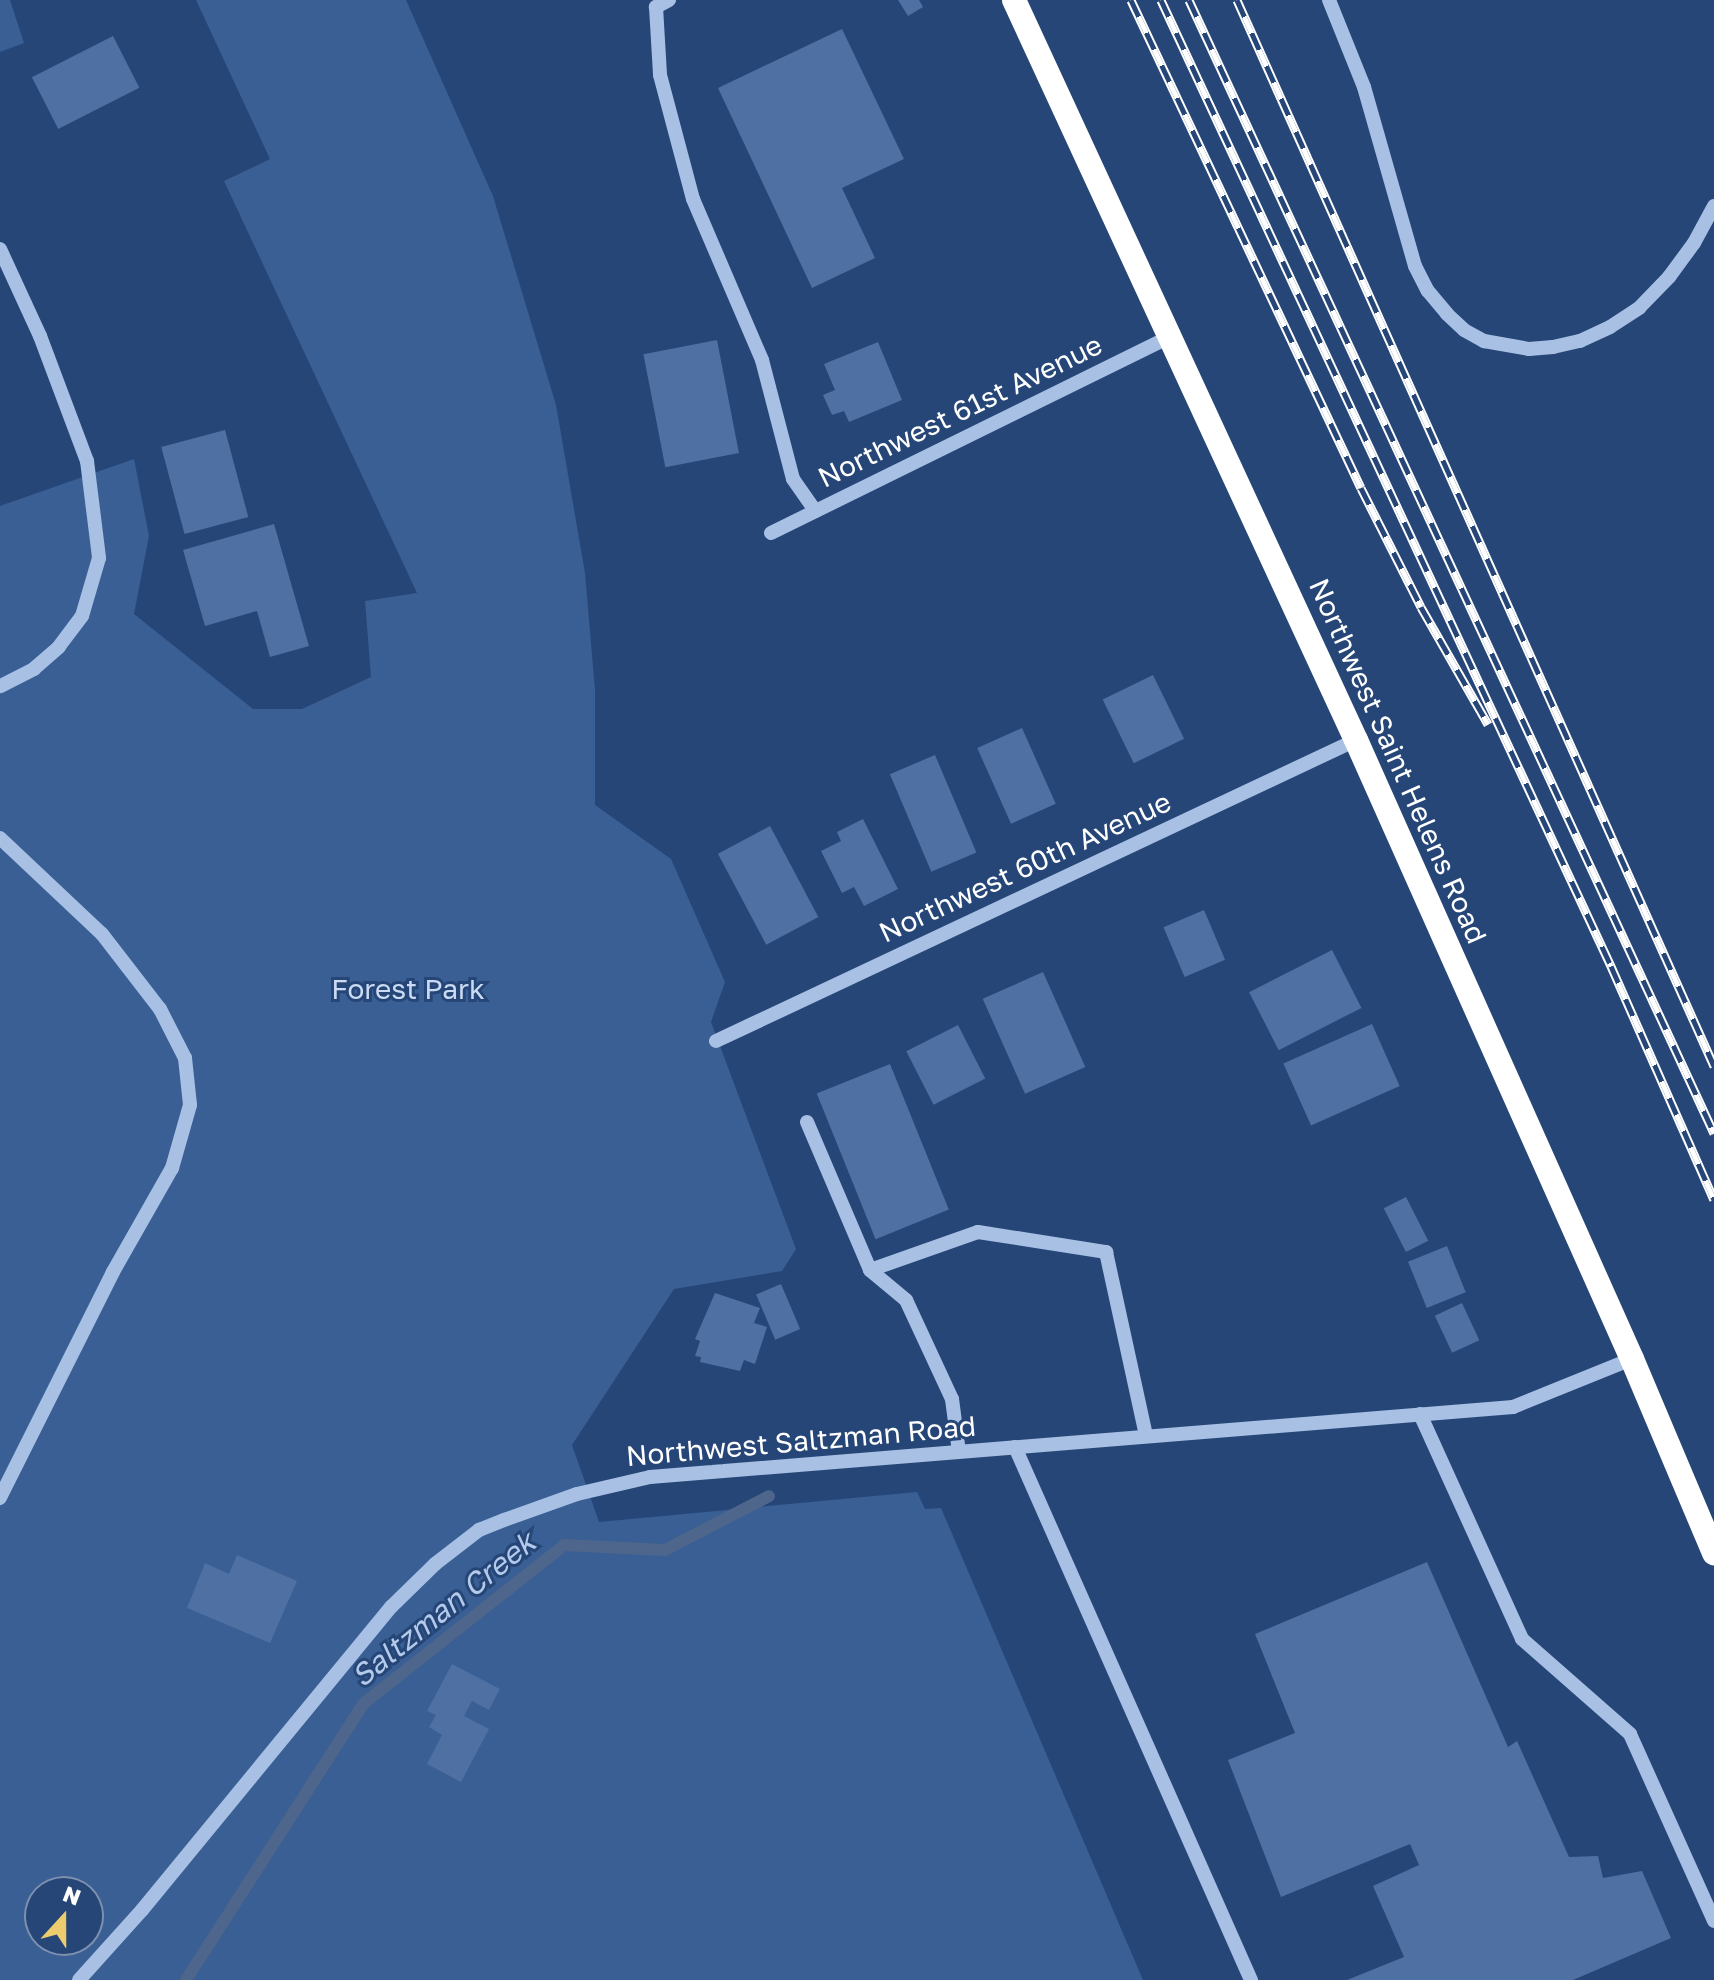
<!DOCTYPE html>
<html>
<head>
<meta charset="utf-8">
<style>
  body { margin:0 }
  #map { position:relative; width:1714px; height:1980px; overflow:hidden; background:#264678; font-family:"Golos Text",sans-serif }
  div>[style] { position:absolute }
  .green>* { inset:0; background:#395f95 }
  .stream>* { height:12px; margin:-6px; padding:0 6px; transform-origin:6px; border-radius:6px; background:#4e668b }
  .building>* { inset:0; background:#4e70a2; transform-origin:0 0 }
  .minor>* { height:14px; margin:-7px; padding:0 7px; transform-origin:7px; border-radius:7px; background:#a8c0e3 }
  .highway>* { height:24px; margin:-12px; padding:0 12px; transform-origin:12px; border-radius:12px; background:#fff }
  .rail>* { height:9px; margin-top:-4.5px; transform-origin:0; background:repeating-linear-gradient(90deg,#264678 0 18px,#fff 0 36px); box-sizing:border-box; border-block:2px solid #fff }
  span { translate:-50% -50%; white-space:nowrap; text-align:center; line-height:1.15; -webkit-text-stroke:6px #264678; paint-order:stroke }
  .street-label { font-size:28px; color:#fff }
  .park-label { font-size:28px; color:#cadbf3 }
  .water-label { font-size:30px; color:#b3caeb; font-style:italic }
  .north { position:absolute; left:24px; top:1876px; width:80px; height:80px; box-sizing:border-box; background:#264678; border:2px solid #7d90ae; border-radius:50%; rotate:21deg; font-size:22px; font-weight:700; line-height:32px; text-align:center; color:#fff }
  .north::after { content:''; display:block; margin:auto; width:28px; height:36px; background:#eccc6d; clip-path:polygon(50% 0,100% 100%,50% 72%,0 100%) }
</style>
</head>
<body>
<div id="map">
  <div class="green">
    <div style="clip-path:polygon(0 0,10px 0,24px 43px,0 52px)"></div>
    <div style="clip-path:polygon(evenodd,196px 0,406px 0,493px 196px,556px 405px,585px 573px,595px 690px,595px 805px,671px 859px,725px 982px,711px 1022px,796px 1249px,782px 1271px,674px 1289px,572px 1445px,599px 1522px,917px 1492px,925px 1509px,941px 1508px,1143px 1980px,0 1980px,0 506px,134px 459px,149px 536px,134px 614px,253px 709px,302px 709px,371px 677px,365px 601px,417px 593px,224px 181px,270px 159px,196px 0,40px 1892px,88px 1892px,88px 1940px,40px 1940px,40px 1892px)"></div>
  </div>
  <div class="stream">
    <div style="left:186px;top:1980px;width:328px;rotate:-57.3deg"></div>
    <div style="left:363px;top:1704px;width:256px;rotate:-38.3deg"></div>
    <div style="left:564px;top:1545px;width:101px;rotate:2.8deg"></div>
    <div style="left:665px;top:1550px;width:117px;rotate:-27.4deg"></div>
  </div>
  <div class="building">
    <div style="clip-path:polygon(898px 0,919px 0,923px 7px,908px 16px)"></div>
    <div style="clip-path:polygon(842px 29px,904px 159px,842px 188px,875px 258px,812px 288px,718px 88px)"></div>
    <div style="left:113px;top:36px;width:58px;height:91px;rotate:63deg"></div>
    <div style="left:717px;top:340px;width:115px;height:75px;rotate:79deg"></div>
    <div style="clip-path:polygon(878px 342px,902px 400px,849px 422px,844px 411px,832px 415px,823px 395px,835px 390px,824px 364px)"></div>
    <div style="left:225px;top:430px;width:90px;height:66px;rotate:75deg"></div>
    <div style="clip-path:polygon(274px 524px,309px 646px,270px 657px,257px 611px,205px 626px,183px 550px)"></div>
    <div style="left:1153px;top:675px;width:71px;height:56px;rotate:64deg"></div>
    <div style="left:1022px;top:728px;width:83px;height:49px;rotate:66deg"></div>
    <div style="left:935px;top:755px;width:106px;height:49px;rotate:67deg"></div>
    <div style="clip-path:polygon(863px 819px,898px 889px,864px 906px,854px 887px,842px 893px,821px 851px,841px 841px,837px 832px)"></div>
    <div style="left:770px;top:826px;width:103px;height:59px;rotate:62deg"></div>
    <div style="left:1204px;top:910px;width:54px;height:44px;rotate:67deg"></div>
    <div style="left:1332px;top:950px;width:65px;height:93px;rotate:63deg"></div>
    <div style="left:1043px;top:972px;width:104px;height:66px;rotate:66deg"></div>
    <div style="left:1372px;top:1024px;width:68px;height:97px;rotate:66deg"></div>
    <div style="left:958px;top:1025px;width:60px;height:58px;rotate:63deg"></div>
    <div style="left:890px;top:1064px;width:157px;height:79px;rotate:68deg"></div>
    <div style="left:1406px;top:1197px;width:49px;height:25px;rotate:63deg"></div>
    <div style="left:1447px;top:1246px;width:50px;height:42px;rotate:68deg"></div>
    <div style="left:781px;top:1284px;width:49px;height:27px;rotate:67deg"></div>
    <div style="clip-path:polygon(715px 1293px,760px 1308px,754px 1323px,767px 1327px,755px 1364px,744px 1360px,740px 1371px,700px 1362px,701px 1357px,695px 1356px,700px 1341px,695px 1339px)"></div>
    <div style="left:1462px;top:1303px;width:41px;height:30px;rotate:65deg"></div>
    <div style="clip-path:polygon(237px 1555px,297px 1581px,270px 1643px,187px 1608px,205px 1563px,229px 1574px)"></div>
    <div style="clip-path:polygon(1427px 1562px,1508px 1747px,1517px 1741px,1569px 1857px,1598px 1856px,1603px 1878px,1642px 1871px,1671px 1938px,1573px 1980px,1347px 1980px,1404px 1957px,1373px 1886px,1419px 1865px,1410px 1844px,1281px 1897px,1228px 1760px,1295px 1733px,1255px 1634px)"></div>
    <div style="clip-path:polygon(452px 1664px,500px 1689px,489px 1710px,472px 1701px,464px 1716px,489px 1729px,461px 1782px,427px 1764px,442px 1735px,429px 1727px,436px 1715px,427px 1711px)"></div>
  </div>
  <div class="minor">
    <div style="left:669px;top:0;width:15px;rotate:152deg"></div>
    <div style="left:656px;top:7px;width:68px;rotate:86.6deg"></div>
    <div style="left:660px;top:75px;width:128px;rotate:75.1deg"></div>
    <div style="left:693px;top:199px;width:175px;rotate:66.8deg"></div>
    <div style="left:762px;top:360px;width:123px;rotate:75.4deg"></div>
    <div style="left:793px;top:479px;width:39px;rotate:55deg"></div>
    <div style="left:1329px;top:0;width:94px;rotate:68.1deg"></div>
    <div style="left:1364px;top:87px;width:186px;rotate:74.1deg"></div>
    <div style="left:1415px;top:266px;width:28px;rotate:63deg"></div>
    <div style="left:1428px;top:291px;width:30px;rotate:50deg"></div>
    <div style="left:1447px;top:314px;width:23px;rotate:43deg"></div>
    <div style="left:1464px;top:330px;width:23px;rotate:29deg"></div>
    <div style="left:1484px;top:341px;width:46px;rotate:10.1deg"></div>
    <div style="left:1529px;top:349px;width:24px;rotate:-5deg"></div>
    <div style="left:1553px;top:347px;width:28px;rotate:-13deg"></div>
    <div style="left:1580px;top:341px;width:33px;rotate:-25deg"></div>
    <div style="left:1610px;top:327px;width:35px;rotate:-33deg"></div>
    <div style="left:1639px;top:308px;width:43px;rotate:-45.9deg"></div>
    <div style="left:1669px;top:277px;width:42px;rotate:-53.7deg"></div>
    <div style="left:1694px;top:243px;width:42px;rotate:-61.6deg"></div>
    <div style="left:0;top:249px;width:96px;rotate:65.3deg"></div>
    <div style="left:40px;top:336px;width:134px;rotate:69.4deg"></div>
    <div style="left:87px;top:461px;width:98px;rotate:82.9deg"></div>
    <div style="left:99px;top:558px;width:60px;rotate:106.3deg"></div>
    <div style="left:82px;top:616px;width:39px;rotate:127deg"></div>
    <div style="left:59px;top:647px;width:33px;rotate:139deg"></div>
    <div style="left:34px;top:669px;width:38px;rotate:153deg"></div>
    <div style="left:771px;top:533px;width:447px;rotate:-26.2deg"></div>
    <div style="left:0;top:838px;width:140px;rotate:43.3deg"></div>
    <div style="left:102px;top:934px;width:95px;rotate:52.3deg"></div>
    <div style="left:160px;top:1009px;width:55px;rotate:63deg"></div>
    <div style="left:185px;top:1058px;width:47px;rotate:83.9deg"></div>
    <div style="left:190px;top:1105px;width:66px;rotate:105.9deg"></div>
    <div style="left:172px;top:1168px;width:120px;rotate:119.6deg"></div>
    <div style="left:113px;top:1272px;width:253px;rotate:116.6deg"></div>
    <div style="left:716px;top:1041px;width:707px;rotate:-25.19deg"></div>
    <div style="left:807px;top:1122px;width:161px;rotate:66.9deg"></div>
    <div style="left:870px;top:1270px;width:114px;rotate:-19.4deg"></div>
    <div style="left:978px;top:1232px;width:130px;rotate:8.9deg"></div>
    <div style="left:1106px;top:1252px;width:188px;rotate:77.7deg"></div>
    <div style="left:870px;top:1270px;width:47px;rotate:39.8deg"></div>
    <div style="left:906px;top:1300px;width:109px;rotate:65.1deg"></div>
    <div style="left:952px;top:1399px;width:53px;rotate:82.5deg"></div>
    <div style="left:1420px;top:1414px;width:247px;rotate:65.6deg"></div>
    <div style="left:1522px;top:1639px;width:144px;rotate:41.3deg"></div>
    <div style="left:1630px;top:1734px;width:205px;rotate:65.8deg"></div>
    <div style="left:1015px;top:1447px;width:583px;rotate:66.12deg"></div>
    <div style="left:79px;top:1980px;width:94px;rotate:-48deg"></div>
    <div style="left:142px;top:1910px;width:392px;rotate:-50.6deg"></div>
    <div style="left:391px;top:1607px;width:62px;rotate:-44.3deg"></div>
    <div style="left:435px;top:1564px;width:56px;rotate:-37.7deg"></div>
    <div style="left:479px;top:1530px;width:27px;rotate:-22deg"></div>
    <div style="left:504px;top:1520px;width:77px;rotate:-19.6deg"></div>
    <div style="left:577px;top:1494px;width:75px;rotate:-13.1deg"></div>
    <div style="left:650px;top:1477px;width:866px;rotate:-4.64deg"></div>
    <div style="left:1513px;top:1407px;width:128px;rotate:-22deg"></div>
  </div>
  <div class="highway">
    <div style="left:1014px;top:0;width:815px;rotate:65.2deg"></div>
    <div style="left:1356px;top:740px;width:678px;rotate:65.97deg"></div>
    <div style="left:1632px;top:1359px;width:211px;rotate:67.1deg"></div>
  </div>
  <div class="rail">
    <div style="left:1131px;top:0;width:539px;rotate:64.76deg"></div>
    <div style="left:1361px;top:488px;width:133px;rotate:63.2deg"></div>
    <div style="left:1421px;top:607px;width:135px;rotate:60.2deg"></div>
    <div style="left:1161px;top:0;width:1066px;rotate:65.02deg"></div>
    <div style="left:1611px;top:966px;width:255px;rotate:66.2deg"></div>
    <div style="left:1189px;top:0;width:1249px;rotate:65.14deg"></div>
    <div style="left:1237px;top:0;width:1168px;rotate:65.89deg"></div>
  </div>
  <div class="street-label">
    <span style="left:960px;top:411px;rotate:-26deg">Northwest 61st Avenue</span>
    <span style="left:1398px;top:761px;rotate:66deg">Northwest Saint Helens Road</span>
    <span style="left:1025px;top:867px;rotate:-25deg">Northwest 60th Avenue</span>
    <span style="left:801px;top:1441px;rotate:-5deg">Northwest Saltzman Road</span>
  </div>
  <div class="park-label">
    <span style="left:408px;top:989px">Forest Park</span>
  </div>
  <div class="water-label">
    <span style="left:443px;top:1609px;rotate:-39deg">Saltzman Creek</span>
  </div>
  <div class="north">N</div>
</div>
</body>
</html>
